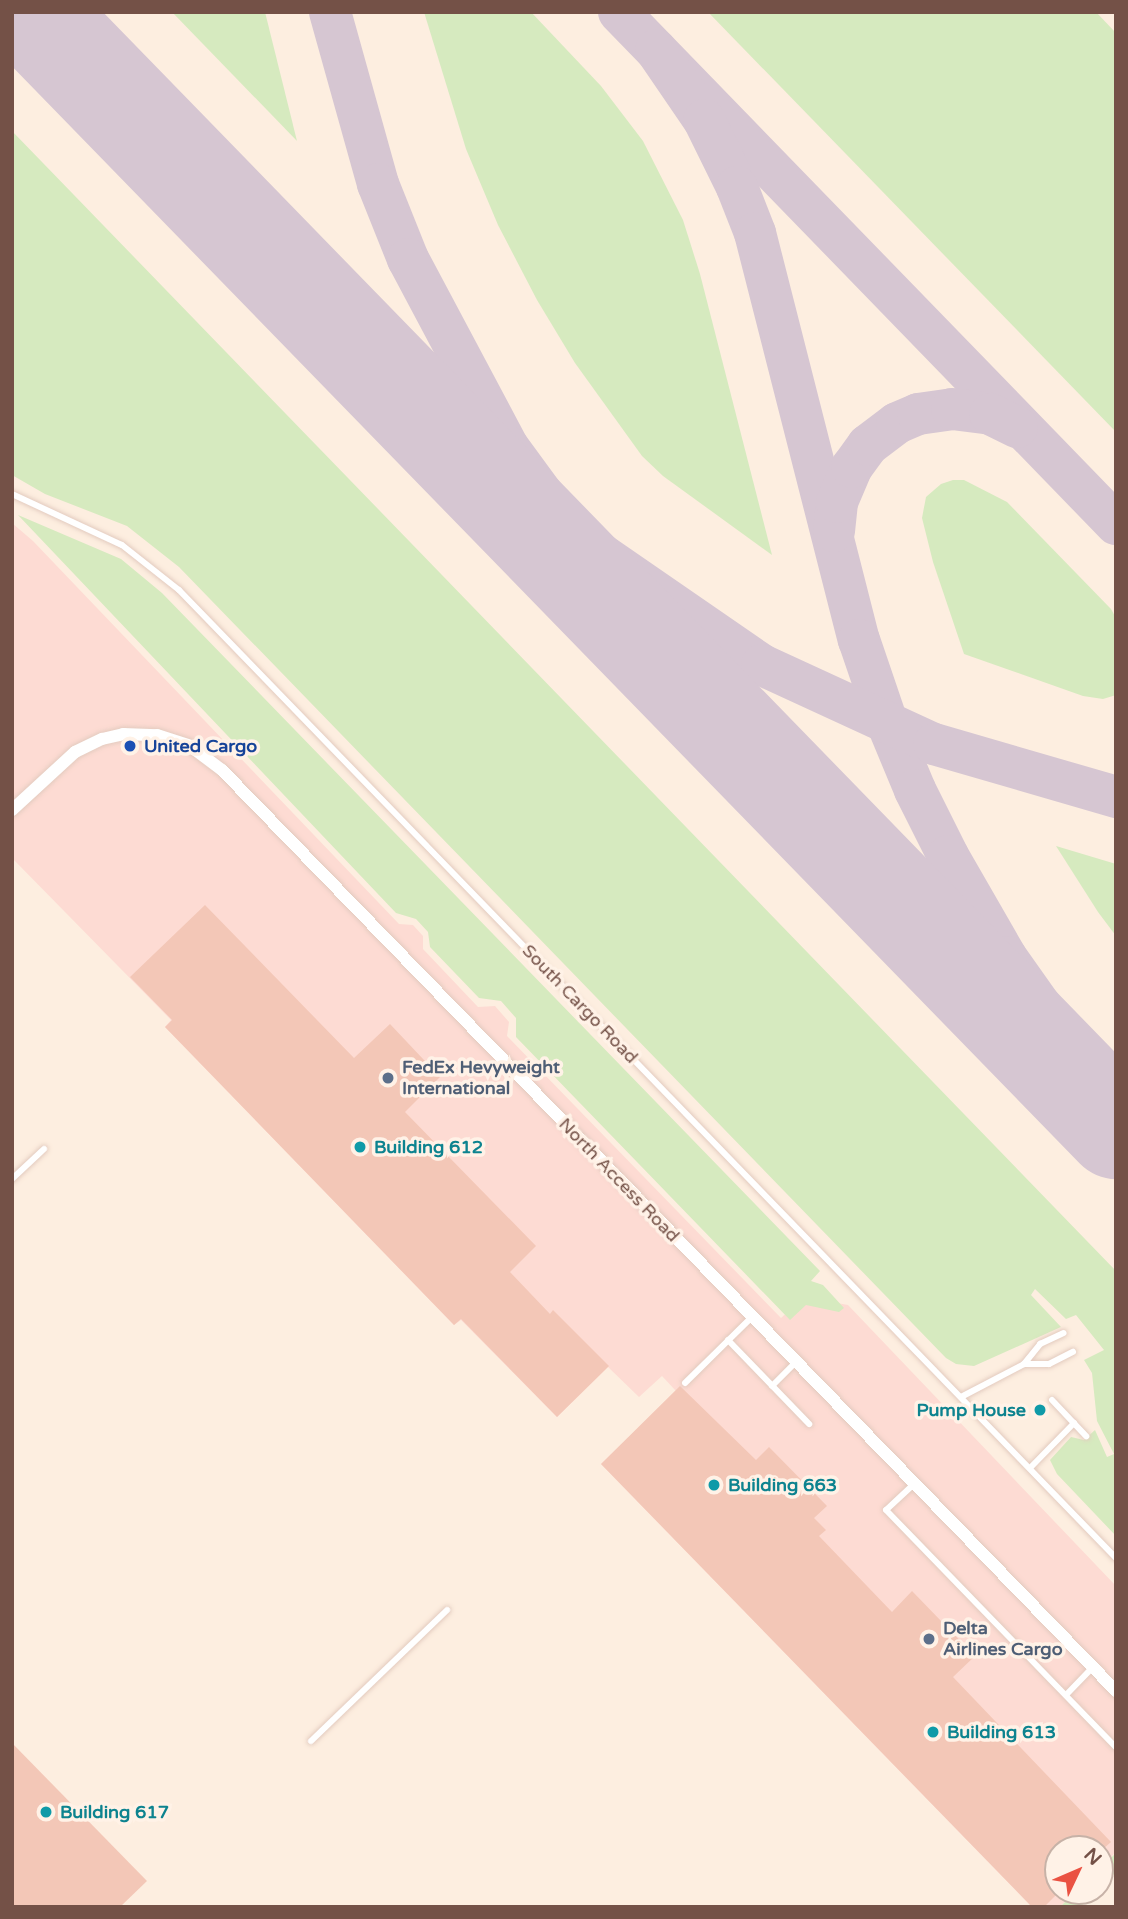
<!DOCTYPE html>
<html>
<head>
<meta charset="utf-8">
<style>
  body { margin:0 }
  #map { position:relative; width:1128px; height:1919px; overflow:hidden; background:#fdeee0; font-family:"Varela Round",sans-serif }
  div>[style] { position:absolute }
  .commercial>* { inset:0; background:#fddbd3 }
  .green>* { inset:0; background:#d6eabf }
  .taxiway>* { height:42px; margin:-21px; padding:0 21px; transform-origin:21px; border-radius:21px; background:#d6c6d2 }
  .runway>* { height:103px; margin:-51.5px; padding:0 51.5px; transform-origin:51.5px; border-radius:51.5px; background:#d6c6d2 }
  .building>* { inset:0; background:#f3c7b7 }
  .roads { filter:drop-shadow(0 0 2px #e3cbbf) drop-shadow(0 0 2px #e3cbbf) }
  .service>* { height:6px; margin:-3px; padding:0 3px; transform-origin:3px; border-radius:3px; background:#fff }
  .minor>* { height:12px; margin:-6px; padding:0 6px; transform-origin:6px; border-radius:6px; background:#fff }
  .dots>* { width:19px; height:19px; translate:-50% -50%; box-sizing:border-box; border:4px solid #fff2e7; border-radius:50% }
  span { translate:-50% -50%; white-space:nowrap; text-align:center; line-height:1.15; -webkit-text-stroke:7px #fff2e7; paint-order:stroke }
  .transit-label { font-size:18px; color:#164399; font-weight:700 }
  .left { translate:0 -50%; text-align:left }
  .street-label { font-size:18px; color:#745147 }
  .service-label { font-size:18px; color:#4e5e75; font-weight:700 }
  .culture-label { font-size:18px; color:#0d838f; font-weight:700 }
  .right { translate:-100% -50%; text-align:right }
  .frame { position:absolute; inset:0; border:14px solid #745147; pointer-events:none }
  .north { position:absolute; left:1044px; top:1835px; width:70px; height:70px; box-sizing:border-box; background:#fff2e7; border:2px solid #c7b2a7; border-radius:50%; rotate:46deg; font-size:19px; font-weight:700; line-height:28px; text-align:center; color:#745147 }
  .north::after { content:''; display:block; margin:auto; width:24px; height:32px; background:#ea5242; clip-path:polygon(50% 0,100% 100%,50% 72%,0 100%) }
</style>
</head>
<body>
<div id="map">
  <div class="commercial">
    <div style="clip-path:polygon(12px 523px,33px 541px,399px 924px,413px 925px,423px 936px,423px 949px,478px 1007px,495px 1006px,509px 1022px,507px 1036px,781px 1318px,804px 1297px,848px 1305px,1116px 1586px,1116px 1852px,1100px 1868px,1100px 1849px,1058px 1849px,1058px 1891px,1076px 1891px,1060px 1907px,1032px 1907px,601px 1464px,676px 1391px,662px 1376px,639px 1397px,608px 1367px,557px 1417px,461px 1320px,454px 1325px,165px 1027px,171px 1020px,12px 858px)"></div>
  </div>
  <div class="green">
    <div style="clip-path:polygon(172px 12px,265px 12px,297px 141px)"></div>
    <div style="clip-path:polygon(424px 12px,531px 12px,601px 86px,643px 141px,683px 220px,700px 274px,772px 555px,663px 476px,642px 456px,575px 363px,537px 300px,498px 225px,466px 149px)"></div>
    <div style="clip-path:polygon(708px 12px,1096px 12px,1116px 33px,1116px 432px)"></div>
    <div style="clip-path:polygon(12px 131px,1116px 1271px,1116px 1536px,1057px 1474px,1050px 1460px,1071px 1437px,1084px 1440px,1095px 1430px,1107px 1457px,1114px 1454px,1097px 1421px,1092px 1373px,1084px 1360px,1104px 1350px,1076px 1315px,1066px 1319px,1035px 1289px,1031px 1295px,1061px 1327px,974px 1366px,956px 1364px,946px 1358px,179px 567px,127px 526px,45px 494px,12px 475px)"></div>
    <div style="clip-path:polygon(953px 480px,964px 480px,1007px 502px,1111px 609px,1116px 618px,1116px 695px,1103px 699px,1083px 696px,964px 654px,933px 562px,922px 518px,926px 497px,941px 484px)"></div>
    <div style="clip-path:polygon(18px 515px,121px 559px,162px 593px,820px 1271px,811px 1281px,823px 1285px,844px 1308px,839px 1312px,806px 1305px,790px 1320px,516px 1037px,516px 1018px,501px 1001px,479px 998px,430px 947px,428px 932px,416px 919px,396px 913px)"></div>
    <div style="clip-path:polygon(1056px 846px,1116px 864px,1116px 936px,1098px 912px)"></div>
    <div style="clip-path:polygon(1116px 1853px,1116px 1872px,1100px 1888px,1100px 1868px)"></div>
    <div style="clip-path:polygon(1076px 1891px,1097px 1891px,1080px 1907px,1060px 1907px)"></div>
  </div>
  <div class="taxiway">
    <div style="left:330px;top:12px;width:179px;rotate:74.4deg"></div>
    <div style="left:378px;top:184px;width:81px;rotate:68.2deg"></div>
    <div style="left:408px;top:259px;width:213px;rotate:62deg"></div>
    <div style="left:508px;top:447px;width:56px;rotate:53.7deg"></div>
    <div style="left:619px;top:12px;width:714px;rotate:45.85deg"></div>
    <div style="left:656px;top:50px;width:85px;rotate:55.6deg"></div>
    <div style="left:704px;top:120px;width:75px;rotate:63.8deg"></div>
    <div style="left:737px;top:187px;width:49px;rotate:68.6deg"></div>
    <div style="left:755px;top:233px;width:420px;rotate:75.7deg"></div>
    <div style="left:859px;top:640px;width:90px;rotate:71.2deg"></div>
    <div style="left:888px;top:725px;width:70px;rotate:67.4deg"></div>
    <div style="left:915px;top:790px;width:74px;rotate:63.4deg"></div>
    <div style="left:948px;top:856px;width:116px;rotate:60.1deg"></div>
    <div style="left:1006px;top:957px;width:151px;rotate:54.7deg"></div>
    <div style="left:1093px;top:1080px;width:35px;rotate:49deg"></div>
    <div style="left:343px;top:330px;width:197px;rotate:43.4deg"></div>
    <div style="left:486px;top:465px;width:107px;rotate:38.9deg"></div>
    <div style="left:569px;top:532px;width:234px;rotate:34.6deg"></div>
    <div style="left:762px;top:665px;width:189px;rotate:24.7deg"></div>
    <div style="left:934px;top:744px;width:190px;rotate:16.2deg"></div>
    <div style="left:834px;top:531px;width:29px;rotate:-84deg"></div>
    <div style="left:837px;top:502px;width:38px;rotate:-67deg"></div>
    <div style="left:852px;top:467px;width:27px;rotate:-54deg"></div>
    <div style="left:868px;top:445px;width:36px;rotate:-37deg"></div>
    <div style="left:897px;top:423px;width:23px;rotate:-23deg"></div>
    <div style="left:918px;top:414px;width:34px;rotate:-8deg"></div>
    <div style="left:952px;top:409px;width:38px;rotate:7deg"></div>
    <div style="left:990px;top:414px;width:30px;rotate:26deg"></div>
    <div style="left:601px;top:571px;width:217px;rotate:50.6deg"></div>
  </div>
  <div class="runway">
    <div style="left:31px;top:12px;width:1556px;rotate:45.78deg"></div>
  </div>
  <div class="building">
    <div style="clip-path:polygon(205px 905px,354px 1058px,390px 1024px,440px 1077px,405px 1112px,536px 1246px,510px 1272px,550px 1314px,553px 1310px,609px 1366px,557px 1417px,461px 1319px,454px 1325px,165px 1027px,172px 1020px,130px 977px)"></div>
    <div style="clip-path:polygon(680px 1386px,756px 1460px,769px 1447px,827px 1506px,814px 1518px,826px 1530px,819px 1536px,892px 1612px,912px 1591px,975px 1656px,953px 1677px,1111px 1842px,1103px 1849px,1058px 1849px,1058px 1893px,1044px 1907px,1032px 1907px,601px 1464px)"></div>
    <div style="clip-path:polygon(12px 1743px,147px 1881px,120px 1907px,12px 1907px)"></div>
  </div>
  <div class="roads">
    <div class="service">
      <div style="left:12px;top:494px;width:121px;rotate:24.9deg"></div>
      <div style="left:122px;top:545px;width:73px;rotate:38.3deg"></div>
      <div style="left:179px;top:590px;width:1347px;rotate:45.93deg"></div>
      <div style="left:12px;top:1179px;width:44px;rotate:-43.2deg"></div>
      <div style="left:728px;top:1340px;width:117px;rotate:46deg"></div>
      <div style="left:1024px;top:1364px;width:25px"></div>
      <div style="left:1049px;top:1364px;width:27px;rotate:-27deg"></div>
      <div style="left:685px;top:1383px;width:94px;rotate:-44.6deg"></div>
      <div style="left:772px;top:1386px;width:34px;rotate:-45deg"></div>
      <div style="left:961px;top:1397px;width:71px;rotate:-27.6deg"></div>
      <div style="left:1024px;top:1364px;width:26px;rotate:-51deg"></div>
      <div style="left:1040px;top:1344px;width:26px;rotate:-25deg"></div>
      <div style="left:1052px;top:1400px;width:50px;rotate:46.6deg"></div>
      <div style="left:1030px;top:1468px;width:63px;rotate:-45.6deg"></div>
      <div style="left:914px;top:1484px;width:38px;rotate:137deg"></div>
      <div style="left:886px;top:1510px;width:330px;rotate:45.9deg"></div>
      <div style="left:1066px;top:1695px;width:39px;rotate:-46deg"></div>
      <div style="left:311px;top:1741px;width:189px;rotate:-43.9deg"></div>
    </div>
    <div class="minor">
      <div style="left:12px;top:810px;width:86px;rotate:-42.6deg"></div>
      <div style="left:75px;top:752px;width:30px;rotate:-26deg"></div>
      <div style="left:102px;top:739px;width:22px;rotate:-13deg"></div>
      <div style="left:123px;top:734px;width:34px;rotate:2deg"></div>
      <div style="left:157px;top:735px;width:35px;rotate:18deg"></div>
      <div style="left:190px;top:746px;width:40px;rotate:37deg"></div>
      <div style="left:222px;top:770px;width:1284px;rotate:45.85deg"></div>
    </div>
  </div>
  <div class="dots">
    <div style="left:130px;top:746px;background:#1a4fb4"></div>
    <div style="left:388px;top:1078px;background:#5c6f8a"></div>
    <div style="left:360px;top:1147px;background:#0f9aa8"></div>
    <div style="left:1040px;top:1410px;background:#0f9aa8"></div>
    <div style="left:714px;top:1485px;background:#0f9aa8"></div>
    <div style="left:929px;top:1639px;background:#5c6f8a"></div>
    <div style="left:933px;top:1732px;background:#0f9aa8"></div>
    <div style="left:46px;top:1812px;background:#0f9aa8"></div>
  </div>
  <div class="transit-label">
    <span class="left" style="left:144px;top:746px">United Cargo</span>
  </div>
  <div class="street-label">
    <span style="left:580px;top:1004px;rotate:46deg">South Cargo Road</span>
    <span style="left:619px;top:1180px;rotate:46deg">North Access Road</span>
  </div>
  <div class="service-label">
    <span class="left" style="left:402px;top:1078px">FedEx Hevyweight<br>International</span>
    <span class="left" style="left:943px;top:1639px">Delta<br>Airlines Cargo</span>
  </div>
  <div class="culture-label">
    <span class="left" style="left:374px;top:1147px">Building 612</span>
    <span class="right" style="left:1026px;top:1410px">Pump House</span>
    <span class="left" style="left:728px;top:1485px">Building 663</span>
    <span class="left" style="left:947px;top:1732px">Building 613</span>
    <span class="left" style="left:60px;top:1812px">Building 617</span>
  </div>
  <div class="frame"></div>
  <div class="north">N</div>
</div>
</body>
</html>
